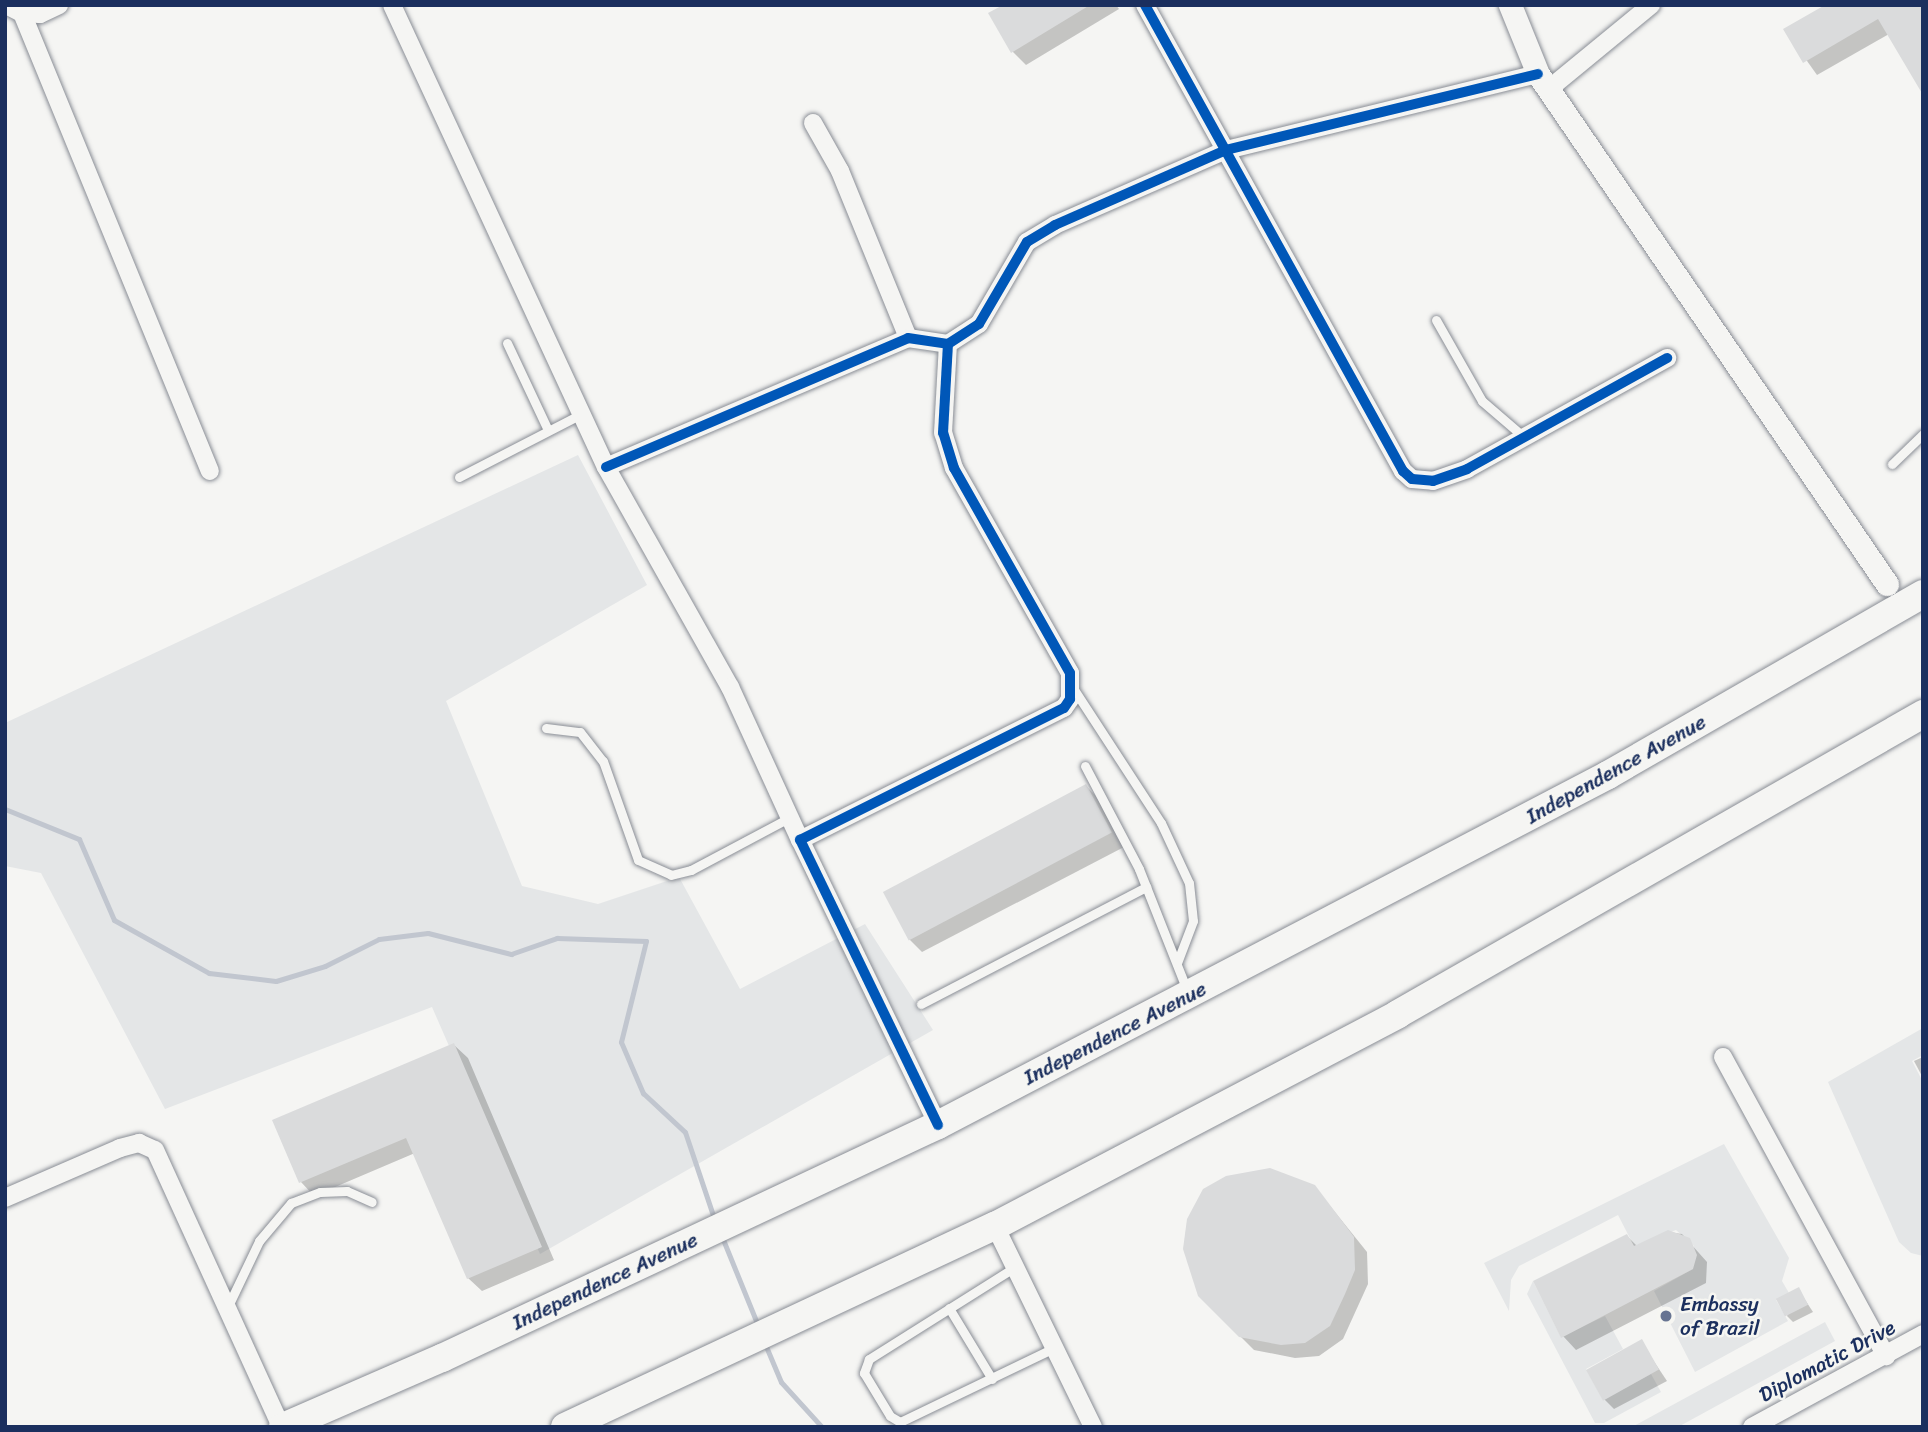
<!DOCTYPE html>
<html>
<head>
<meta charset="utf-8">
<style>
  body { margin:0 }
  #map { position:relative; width:1928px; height:1432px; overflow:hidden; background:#f5f5f3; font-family:Sriracha,sans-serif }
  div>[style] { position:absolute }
  .green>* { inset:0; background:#e4e6e7 }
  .shadow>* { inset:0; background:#0003 }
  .stream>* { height:5px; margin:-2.5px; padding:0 2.5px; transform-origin:2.5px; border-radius:2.5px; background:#c1c6cf }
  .building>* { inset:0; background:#dadbdc; transform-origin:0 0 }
  .roads { filter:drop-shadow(0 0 2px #898d95) drop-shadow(0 0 2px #898d95) }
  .service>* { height:9px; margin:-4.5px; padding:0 4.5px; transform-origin:4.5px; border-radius:4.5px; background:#f5f5f3 }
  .minor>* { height:18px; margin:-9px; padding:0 9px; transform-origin:9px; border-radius:9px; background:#f5f5f3 }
  .tertiary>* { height:23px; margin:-11.5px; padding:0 11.5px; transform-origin:11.5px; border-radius:11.5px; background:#f5f5f3 }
  .primary>* { height:28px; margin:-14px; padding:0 14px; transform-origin:14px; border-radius:14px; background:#f5f5f3 }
  .cycleway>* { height:10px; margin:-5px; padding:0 5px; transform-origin:5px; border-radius:5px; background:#0057b8 }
  .dots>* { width:19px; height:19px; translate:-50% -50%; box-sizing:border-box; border:4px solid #f6f6f2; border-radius:50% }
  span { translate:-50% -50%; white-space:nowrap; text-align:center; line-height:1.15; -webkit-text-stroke:5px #f6f6f2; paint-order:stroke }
  .street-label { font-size:21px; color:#1b2f5e }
  .poi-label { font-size:21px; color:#1b2f5e }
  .left { translate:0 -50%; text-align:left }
  .frame { position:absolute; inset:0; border:7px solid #1b2f5e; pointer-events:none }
</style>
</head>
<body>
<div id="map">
  <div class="green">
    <div style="clip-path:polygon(578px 455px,647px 585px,446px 701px,522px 886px,598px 904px,679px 877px,740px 989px,865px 924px,933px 1030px,540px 1254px,432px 1007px,165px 1109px,41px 873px,5px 866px,5px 723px)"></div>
    <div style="clip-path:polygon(1923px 1028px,1923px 1055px,1912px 1061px,1923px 1082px,1923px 1256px,1911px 1253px,1899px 1242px,1828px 1082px)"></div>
    <div style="clip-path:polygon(1724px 1144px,1789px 1258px,1782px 1281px,1789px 1293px,1776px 1300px,1788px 1321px,1695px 1372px,1654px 1291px,1693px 1269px,1694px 1246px,1676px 1230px,1634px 1246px,1618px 1215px,1519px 1266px,1511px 1280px,1509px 1311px,1484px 1263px)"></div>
    <div style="clip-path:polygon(1533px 1281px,1561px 1337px,1605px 1316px,1623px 1349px,1586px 1369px,1603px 1400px,1651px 1374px,1661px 1392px,1604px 1423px,1595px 1423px,1527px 1294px)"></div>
    <div style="clip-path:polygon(1825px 1322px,1835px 1341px,1678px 1427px,1632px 1427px)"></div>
  </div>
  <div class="shadow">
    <div style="clip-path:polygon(1007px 5px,1116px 5px,1119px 9px,1026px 65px,1012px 51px)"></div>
    <div style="clip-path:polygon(1923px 5px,1889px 34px,1817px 75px,1785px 30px)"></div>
    <div style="clip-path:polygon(1086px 786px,1100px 800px,1124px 847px,922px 952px,909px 939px)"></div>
    <div style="clip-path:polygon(454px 1045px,468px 1058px,554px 1260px,482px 1291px,468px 1278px,415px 1153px,314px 1196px,301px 1182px,275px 1121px)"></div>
    <div style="clip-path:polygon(1923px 1057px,1923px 1078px,1914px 1061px)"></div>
    <div style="clip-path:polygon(1314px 1186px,1367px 1252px,1368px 1284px,1343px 1339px,1319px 1356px,1295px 1358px,1254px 1350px,1199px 1295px)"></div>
    <div style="clip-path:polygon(1669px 1232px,1682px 1234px,1707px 1262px,1706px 1283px,1576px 1350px,1563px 1336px,1627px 1236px,1638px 1247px)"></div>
    <div style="clip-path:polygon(1798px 1289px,1813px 1312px,1793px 1322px,1787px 1316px)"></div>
    <div style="clip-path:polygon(1641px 1342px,1667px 1381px,1614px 1409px,1604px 1399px)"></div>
  </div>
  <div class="stream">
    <div style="left:5px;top:809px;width:80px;rotate:22.1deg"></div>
    <div style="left:79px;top:839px;width:88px;rotate:66.6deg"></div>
    <div style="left:114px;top:920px;width:109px;rotate:29.2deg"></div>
    <div style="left:209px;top:973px;width:67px;rotate:6.8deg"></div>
    <div style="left:276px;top:981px;width:51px;rotate:-17deg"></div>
    <div style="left:325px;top:966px;width:60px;rotate:-26.6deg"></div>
    <div style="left:379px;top:939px;width:49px;rotate:-7deg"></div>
    <div style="left:428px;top:933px;width:86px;rotate:14.2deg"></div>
    <div style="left:511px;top:954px;width:49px;rotate:-19.2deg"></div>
    <div style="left:557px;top:938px;width:89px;rotate:1.9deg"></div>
    <div style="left:646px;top:941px;width:104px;rotate:103.9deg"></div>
    <div style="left:621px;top:1042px;width:56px;rotate:66.7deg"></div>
    <div style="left:643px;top:1093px;width:57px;rotate:42.9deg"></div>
    <div style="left:685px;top:1132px;width:94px;rotate:71.4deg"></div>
    <div style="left:722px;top:1237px;width:98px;rotate:67.9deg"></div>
    <div style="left:765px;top:1344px;width:41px;rotate:67.2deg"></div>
    <div style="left:781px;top:1382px;width:61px;rotate:47.7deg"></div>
  </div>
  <div class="building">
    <div style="clip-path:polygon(1003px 5px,1090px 5px,1011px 53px,988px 13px)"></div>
    <div style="clip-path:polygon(1825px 5px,1923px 5px,1923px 95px,1878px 19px,1803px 63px,1783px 29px)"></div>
    <div style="left:1086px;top:784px;width:55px;height:230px;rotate:62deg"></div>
    <div style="clip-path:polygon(454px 1043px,542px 1247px,467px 1279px,406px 1138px,299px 1183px,272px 1120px)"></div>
    <div style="clip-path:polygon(1270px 1168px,1315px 1185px,1354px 1237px,1355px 1270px,1345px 1294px,1330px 1326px,1305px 1343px,1281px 1345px,1239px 1337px,1198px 1296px,1183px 1249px,1187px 1219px,1203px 1189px,1226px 1176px)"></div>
    <div style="clip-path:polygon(1668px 1230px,1690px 1238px,1697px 1255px,1693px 1269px,1561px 1338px,1533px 1281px,1627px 1234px,1634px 1246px)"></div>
    <div style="left:1799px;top:1287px;width:20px;height:26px;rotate:63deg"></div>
    <div style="left:1642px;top:1339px;width:35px;height:64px;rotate:61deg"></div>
  </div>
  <div class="roads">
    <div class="service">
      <div style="left:1436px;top:320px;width:93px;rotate:60.4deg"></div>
      <div style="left:1482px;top:401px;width:55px;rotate:40.6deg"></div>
      <div style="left:507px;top:343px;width:96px;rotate:64.8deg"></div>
      <div style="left:1892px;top:464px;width:43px;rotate:-44.1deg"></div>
      <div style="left:459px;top:477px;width:137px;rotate:-27.3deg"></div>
      <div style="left:1073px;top:688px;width:161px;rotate:56.9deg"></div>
      <div style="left:1161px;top:823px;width:66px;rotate:65deg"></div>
      <div style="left:1189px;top:883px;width:38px;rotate:84deg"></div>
      <div style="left:1193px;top:921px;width:45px;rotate:110.9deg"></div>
      <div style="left:546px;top:728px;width:34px;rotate:7deg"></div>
      <div style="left:580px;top:732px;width:37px;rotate:52deg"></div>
      <div style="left:603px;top:761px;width:105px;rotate:70.5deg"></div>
      <div style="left:638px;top:860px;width:36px;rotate:24deg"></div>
      <div style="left:671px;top:875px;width:21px;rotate:-14deg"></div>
      <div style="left:691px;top:870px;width:111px;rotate:-28deg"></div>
      <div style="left:1085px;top:766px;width:116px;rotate:62.3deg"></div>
      <div style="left:1139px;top:869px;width:130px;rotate:68.4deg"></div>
      <div style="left:921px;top:1004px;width:254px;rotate:-27.5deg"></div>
      <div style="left:1015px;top:1267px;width:173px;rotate:147.8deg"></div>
      <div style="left:869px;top:1359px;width:15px;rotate:110deg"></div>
      <div style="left:864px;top:1373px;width:50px;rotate:58.8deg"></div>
      <div style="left:890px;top:1416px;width:12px;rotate:31deg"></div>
      <div style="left:900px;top:1422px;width:171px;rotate:-25.7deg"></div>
      <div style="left:229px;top:1304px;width:70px;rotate:-64.5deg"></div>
      <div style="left:259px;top:1241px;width:50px;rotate:-49.9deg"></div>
      <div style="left:291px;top:1203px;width:31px;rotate:-21deg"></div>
      <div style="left:320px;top:1192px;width:27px;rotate:-2deg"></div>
      <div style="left:347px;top:1191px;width:27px;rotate:24deg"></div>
      <div style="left:949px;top:1308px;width:83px;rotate:58.8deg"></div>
    </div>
    <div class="minor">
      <div style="left:6px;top:5px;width:18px;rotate:27deg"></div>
      <div style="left:22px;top:13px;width:18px;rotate:3deg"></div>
      <div style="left:40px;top:14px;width:21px;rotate:-25deg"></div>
      <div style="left:392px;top:5px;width:509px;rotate:65.15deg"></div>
      <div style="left:606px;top:467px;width:253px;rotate:60.6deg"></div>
      <div style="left:730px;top:687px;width:168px;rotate:65.4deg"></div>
      <div style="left:1145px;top:5px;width:533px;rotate:61.03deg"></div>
      <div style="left:1403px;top:471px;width:12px;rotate:42deg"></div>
      <div style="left:1412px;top:479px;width:21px;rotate:5deg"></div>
      <div style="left:1433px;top:481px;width:36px;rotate:-19deg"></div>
      <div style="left:1467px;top:469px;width:229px;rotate:-29deg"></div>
      <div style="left:22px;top:13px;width:495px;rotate:67.7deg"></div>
      <div style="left:1550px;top:88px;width:131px;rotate:-39.4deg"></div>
      <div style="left:813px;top:123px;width:55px;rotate:60.6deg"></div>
      <div style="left:840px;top:171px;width:180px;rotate:67.8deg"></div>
      <div style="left:606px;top:467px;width:328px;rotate:-23.1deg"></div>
      <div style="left:908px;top:338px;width:40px;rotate:8.5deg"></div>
      <div style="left:948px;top:344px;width:37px;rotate:-33deg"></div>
      <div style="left:979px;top:324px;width:95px;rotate:-59.7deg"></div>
      <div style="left:1027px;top:242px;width:33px;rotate:-31deg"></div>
      <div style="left:1055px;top:225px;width:187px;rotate:-23.7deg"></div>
      <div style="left:1226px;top:150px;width:321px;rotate:-13.7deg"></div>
      <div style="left:1723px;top:1057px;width:341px;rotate:61.4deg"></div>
      <div style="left:938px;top:1125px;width:317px;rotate:-115.8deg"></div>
      <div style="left:800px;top:840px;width:295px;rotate:-26.6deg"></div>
      <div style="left:1064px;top:708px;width:11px;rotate:-56deg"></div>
      <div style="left:1070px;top:699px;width:26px;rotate:-90deg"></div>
      <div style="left:1070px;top:673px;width:236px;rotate:-119.5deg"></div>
      <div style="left:954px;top:468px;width:37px;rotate:-107deg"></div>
      <div style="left:943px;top:433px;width:89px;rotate:-86.8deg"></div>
      <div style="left:5px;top:1198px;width:125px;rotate:-23.5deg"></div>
      <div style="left:120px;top:1148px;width:20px;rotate:-15deg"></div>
      <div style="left:139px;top:1143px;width:17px;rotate:24deg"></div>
      <div style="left:155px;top:1150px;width:304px;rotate:65.5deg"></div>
      <div style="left:995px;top:1226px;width:224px;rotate:64deg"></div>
      <div style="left:1752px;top:1427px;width:195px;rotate:-28.5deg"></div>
    </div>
    <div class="tertiary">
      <div style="left:1510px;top:5px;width:74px;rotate:67.9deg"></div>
      <div style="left:1538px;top:74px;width:618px;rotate:55.62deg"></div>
    </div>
    <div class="primary">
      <div style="left:283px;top:1427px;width:173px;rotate:-23.5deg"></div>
      <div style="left:442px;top:1358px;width:548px;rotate:-25.16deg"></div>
      <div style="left:938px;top:1125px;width:756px;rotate:-27.58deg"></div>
      <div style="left:1608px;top:775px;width:363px;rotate:-29.9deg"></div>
      <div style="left:565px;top:1427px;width:475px;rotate:-25.1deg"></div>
      <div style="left:995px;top:1226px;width:455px;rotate:-27.7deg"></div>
      <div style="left:1398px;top:1014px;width:605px;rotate:-29.74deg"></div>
    </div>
  </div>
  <div class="cycleway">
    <div style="left:1145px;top:5px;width:533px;rotate:61.03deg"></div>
    <div style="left:1403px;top:471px;width:12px;rotate:42deg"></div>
    <div style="left:1412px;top:479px;width:21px;rotate:5deg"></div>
    <div style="left:1433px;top:481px;width:36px;rotate:-19deg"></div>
    <div style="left:1467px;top:469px;width:229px;rotate:-29deg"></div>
    <div style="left:606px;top:467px;width:328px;rotate:-23.1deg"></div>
    <div style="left:908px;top:338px;width:40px;rotate:8.5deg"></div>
    <div style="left:948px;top:344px;width:37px;rotate:-33deg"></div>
    <div style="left:979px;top:324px;width:95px;rotate:-59.7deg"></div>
    <div style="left:1027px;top:242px;width:33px;rotate:-31deg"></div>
    <div style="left:1055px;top:225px;width:187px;rotate:-23.7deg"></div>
    <div style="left:1226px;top:150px;width:321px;rotate:-13.7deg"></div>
    <div style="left:938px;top:1125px;width:317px;rotate:-115.8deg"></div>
    <div style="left:800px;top:840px;width:295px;rotate:-26.6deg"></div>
    <div style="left:1064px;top:708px;width:11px;rotate:-56deg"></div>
    <div style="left:1070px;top:699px;width:26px;rotate:-90deg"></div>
    <div style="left:1070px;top:673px;width:236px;rotate:-119.5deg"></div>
    <div style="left:954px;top:468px;width:37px;rotate:-107deg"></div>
    <div style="left:943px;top:433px;width:89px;rotate:-86.8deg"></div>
  </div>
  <div class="dots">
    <div style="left:1666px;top:1316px;background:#677492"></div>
  </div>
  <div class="street-label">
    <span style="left:1616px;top:769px;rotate:-29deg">Independence Avenue</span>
    <span style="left:1115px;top:1033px;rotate:-27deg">Independence Avenue</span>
    <span style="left:605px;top:1281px;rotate:-25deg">Independence Avenue</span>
    <span style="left:1827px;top:1361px;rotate:-28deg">Diplomatic Drive</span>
  </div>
  <div class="poi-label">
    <span class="left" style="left:1680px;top:1316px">Embassy<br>of Brazil</span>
  </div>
  <div class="frame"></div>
</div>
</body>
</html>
